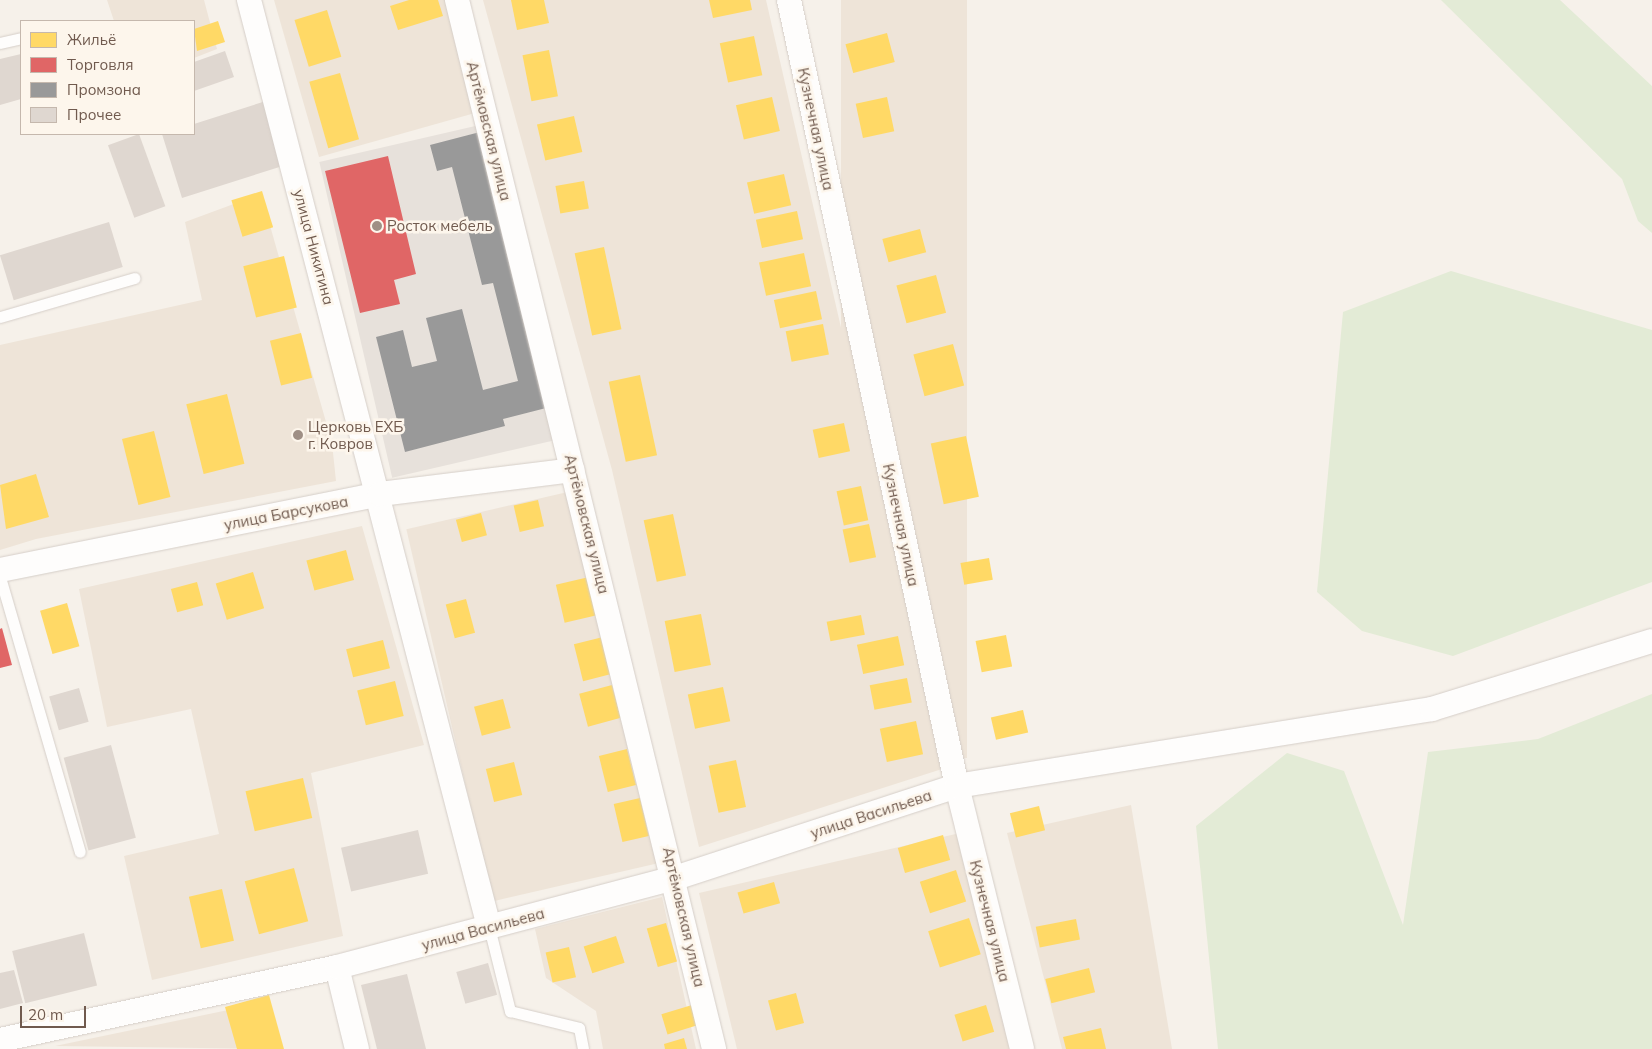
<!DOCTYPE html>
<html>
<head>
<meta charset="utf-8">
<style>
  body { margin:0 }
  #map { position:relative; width:1652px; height:1049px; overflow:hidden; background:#f6f1ea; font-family:Mulish,sans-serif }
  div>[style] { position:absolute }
  .residential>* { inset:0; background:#eee4d8; transform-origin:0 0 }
  .industrial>* { inset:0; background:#e7e1db; transform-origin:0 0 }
  .green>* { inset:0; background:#e3ebd6 }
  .homes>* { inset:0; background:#ffd966; transform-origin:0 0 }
  .shops>* { inset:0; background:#e06666 }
  .industry>* { inset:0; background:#999 }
  .building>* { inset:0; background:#dfd7d0; transform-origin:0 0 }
  .roads { filter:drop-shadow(0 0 1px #d5cec8) drop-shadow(0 0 1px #d5cec8) }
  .lane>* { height:11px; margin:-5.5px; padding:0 5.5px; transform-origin:5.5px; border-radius:5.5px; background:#fefdfc }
  .street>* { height:24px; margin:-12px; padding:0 12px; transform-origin:12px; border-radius:12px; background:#fefdfc }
  .dots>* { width:14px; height:14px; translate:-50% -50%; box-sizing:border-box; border:2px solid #fdf6ec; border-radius:50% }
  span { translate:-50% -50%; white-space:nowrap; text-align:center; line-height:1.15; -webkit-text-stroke:5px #fdf6ec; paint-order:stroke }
  .street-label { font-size:15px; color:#705a4e }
  .poi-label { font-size:15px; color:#705a4e }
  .left { translate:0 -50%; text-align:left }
  .legend { position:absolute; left:20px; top:20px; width:175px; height:115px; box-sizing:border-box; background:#fdf6ec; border:1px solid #c5b8ad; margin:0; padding:6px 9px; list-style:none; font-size:15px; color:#705a4e }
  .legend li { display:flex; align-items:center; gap:10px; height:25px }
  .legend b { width:25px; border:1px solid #c5b8ad }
  .scale { position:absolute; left:20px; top:1006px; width:66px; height:22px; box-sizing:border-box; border:2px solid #705a4e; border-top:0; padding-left:6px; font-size:15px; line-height:18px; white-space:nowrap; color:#705a4e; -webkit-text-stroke:4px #fdf6ec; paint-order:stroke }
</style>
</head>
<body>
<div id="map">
  <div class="residential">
    <div style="clip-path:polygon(107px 0,204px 0,217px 49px,194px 58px,194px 21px,114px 21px)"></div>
    <div style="clip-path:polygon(274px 0,448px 0,475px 113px,319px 157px)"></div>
    <div style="clip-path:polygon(483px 0,766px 0,942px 769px,699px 847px,612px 470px)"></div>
    <div style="left:841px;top:0;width:126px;height:758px"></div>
    <div style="clip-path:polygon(261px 194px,332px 443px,336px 481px,36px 539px,0 550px,0 345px,202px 300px,185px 222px)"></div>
    <div style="left:572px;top:491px;width:382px;height:170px;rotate:77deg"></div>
    <div style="clip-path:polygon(362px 526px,424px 745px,311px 773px,343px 936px,152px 980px,124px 856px,219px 834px,191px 709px,107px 727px,79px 589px)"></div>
    <div style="clip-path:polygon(1131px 805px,1172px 1049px,1062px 1049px,1007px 833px)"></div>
    <div style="clip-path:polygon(960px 833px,1013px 1049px,737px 1049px,699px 893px)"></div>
    <div style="clip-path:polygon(662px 897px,696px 1049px,603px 1049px,596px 1011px,546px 978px,535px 929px)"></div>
    <div style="clip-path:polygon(257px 1004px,268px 1049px,55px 1046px)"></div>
  </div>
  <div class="industrial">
    <div style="left:484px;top:124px;width:324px;height:169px;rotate:77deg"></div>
  </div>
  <div class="green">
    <div style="clip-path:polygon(1441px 0,1560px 0,1652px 86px,1652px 233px,1638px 221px,1622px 179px)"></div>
    <div style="clip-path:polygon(1451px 271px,1652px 330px,1652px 582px,1453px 656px,1362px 631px,1317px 592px,1343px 312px)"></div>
    <div style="clip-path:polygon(1652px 694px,1652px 1049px,1218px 1049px,1196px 826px,1287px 753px,1344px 771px,1403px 925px,1428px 752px,1538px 739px)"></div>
  </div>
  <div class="homes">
    <div style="clip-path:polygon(409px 0,438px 0,443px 16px,398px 30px,390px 6px)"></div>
    <div style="clip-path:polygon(511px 0,544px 0,549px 23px,517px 30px)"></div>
    <div style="clip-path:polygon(709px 0,750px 0,752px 10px,713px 18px)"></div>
    <div style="left:327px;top:10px;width:49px;height:34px;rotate:73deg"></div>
    <div style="clip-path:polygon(218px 21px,225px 42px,197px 51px,194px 29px)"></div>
    <div style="left:887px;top:33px;width:30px;height:43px;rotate:75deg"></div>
    <div style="left:754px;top:36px;width:40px;height:35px;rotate:78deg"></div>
    <div style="left:549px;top:50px;width:47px;height:27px;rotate:79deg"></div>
    <div style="left:340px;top:73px;width:69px;height:32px;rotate:74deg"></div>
    <div style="left:772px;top:97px;width:35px;height:37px;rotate:77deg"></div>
    <div style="left:887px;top:97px;width:35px;height:32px;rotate:78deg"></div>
    <div style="left:574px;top:116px;width:37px;height:38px;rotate:77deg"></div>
    <div style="left:784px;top:174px;width:32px;height:38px;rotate:77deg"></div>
    <div style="left:584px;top:181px;width:28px;height:29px;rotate:80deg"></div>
    <div style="left:262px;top:191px;width:38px;height:32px;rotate:73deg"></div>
    <div style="left:797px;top:211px;width:29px;height:42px;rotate:78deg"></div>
    <div style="left:920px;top:229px;width:24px;height:39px;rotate:75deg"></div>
    <div style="left:604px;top:247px;width:84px;height:30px;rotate:78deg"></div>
    <div style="left:804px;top:253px;width:34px;height:46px;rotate:78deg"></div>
    <div style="left:284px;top:256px;width:53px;height:42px;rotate:76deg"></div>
    <div style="left:936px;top:275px;width:39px;height:41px;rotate:75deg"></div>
    <div style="left:816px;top:291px;width:29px;height:43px;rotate:78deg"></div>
    <div style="left:823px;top:324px;width:31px;height:38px;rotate:79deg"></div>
    <div style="left:301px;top:333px;width:46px;height:32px;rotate:76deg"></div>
    <div style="left:953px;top:344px;width:43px;height:41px;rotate:75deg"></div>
    <div style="left:640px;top:375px;width:82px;height:32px;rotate:78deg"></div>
    <div style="left:227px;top:394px;width:72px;height:42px;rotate:76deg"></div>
    <div style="left:844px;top:423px;width:29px;height:32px;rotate:78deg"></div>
    <div style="left:154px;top:431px;width:68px;height:33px;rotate:76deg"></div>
    <div style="left:966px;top:436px;width:62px;height:36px;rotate:78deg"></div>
    <div style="clip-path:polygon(36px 474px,49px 517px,6px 529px,0 485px)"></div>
    <div style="left:861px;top:486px;width:35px;height:25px;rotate:78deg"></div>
    <div style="left:538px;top:500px;width:27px;height:25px;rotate:77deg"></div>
    <div style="left:481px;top:513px;width:23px;height:26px;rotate:75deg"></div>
    <div style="left:673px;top:514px;width:63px;height:30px;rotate:78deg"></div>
    <div style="left:869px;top:524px;width:34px;height:27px;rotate:78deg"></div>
    <div style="left:346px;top:550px;width:31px;height:41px;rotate:75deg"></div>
    <div style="left:989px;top:558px;width:22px;height:29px;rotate:80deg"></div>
    <div style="left:253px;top:572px;width:38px;height:39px;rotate:73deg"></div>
    <div style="left:589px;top:577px;width:39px;height:34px;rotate:77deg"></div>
    <div style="left:197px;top:582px;width:24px;height:27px;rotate:75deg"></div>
    <div style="left:466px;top:599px;width:35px;height:21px;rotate:75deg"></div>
    <div style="left:67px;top:603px;width:45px;height:28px;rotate:74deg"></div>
    <div style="left:701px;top:614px;width:52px;height:37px;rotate:79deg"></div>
    <div style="left:861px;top:615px;width:20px;height:35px;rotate:79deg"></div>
    <div style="left:1006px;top:635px;width:32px;height:31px;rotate:79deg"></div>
    <div style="left:898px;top:636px;width:30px;height:42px;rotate:78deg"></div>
    <div style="left:603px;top:637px;width:38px;height:30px;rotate:76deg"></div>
    <div style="left:383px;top:640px;width:29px;height:38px;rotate:76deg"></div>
    <div style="left:907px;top:678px;width:25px;height:38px;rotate:79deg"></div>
    <div style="left:395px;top:681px;width:36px;height:39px;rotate:76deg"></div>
    <div style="left:612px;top:685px;width:34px;height:34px;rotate:75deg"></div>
    <div style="left:723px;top:687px;width:35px;height:36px;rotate:78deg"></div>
    <div style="left:503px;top:699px;width:30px;height:30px;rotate:75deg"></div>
    <div style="left:1023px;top:710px;width:23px;height:33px;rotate:77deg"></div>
    <div style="left:916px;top:721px;width:34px;height:37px;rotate:78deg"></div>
    <div style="left:627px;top:749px;width:37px;height:29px;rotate:76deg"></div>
    <div style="left:736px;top:760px;width:48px;height:28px;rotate:78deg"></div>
    <div style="left:514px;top:762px;width:34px;height:29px;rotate:76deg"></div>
    <div style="left:303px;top:778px;width:41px;height:59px;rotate:77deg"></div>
    <div style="left:640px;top:798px;width:39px;height:27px;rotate:77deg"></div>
    <div style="left:1039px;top:806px;width:25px;height:30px;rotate:76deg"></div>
    <div style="left:943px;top:835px;width:26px;height:47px;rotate:74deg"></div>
    <div style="left:294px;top:868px;width:55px;height:51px;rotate:75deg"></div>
    <div style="left:956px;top:870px;width:33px;height:38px;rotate:72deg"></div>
    <div style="left:774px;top:882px;width:22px;height:38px;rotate:74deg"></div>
    <div style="left:222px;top:889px;width:53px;height:34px;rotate:77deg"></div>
    <div style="left:969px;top:918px;width:38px;height:43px;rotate:72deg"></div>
    <div style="left:1076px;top:919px;width:21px;height:41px;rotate:79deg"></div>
    <div style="left:666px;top:923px;width:40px;height:20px;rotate:74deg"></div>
    <div style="left:616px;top:936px;width:28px;height:34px;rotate:72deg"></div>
    <div style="left:569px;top:947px;width:31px;height:24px;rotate:77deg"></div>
    <div style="left:1089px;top:968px;width:25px;height:45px;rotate:76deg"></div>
    <div style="left:796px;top:993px;width:31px;height:29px;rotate:75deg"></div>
    <div style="clip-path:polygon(269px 995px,284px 1049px,237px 1049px,225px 1007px)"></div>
    <div style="left:692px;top:1005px;width:21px;height:32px;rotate:73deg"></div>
    <div style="left:986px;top:1005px;width:28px;height:33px;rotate:73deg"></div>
    <div style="clip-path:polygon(1101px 1028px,1106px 1049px,1066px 1049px,1063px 1037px)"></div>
    <div style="clip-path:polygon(684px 1038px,687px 1049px,665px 1049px,664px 1044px)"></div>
  </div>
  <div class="shops">
    <div style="clip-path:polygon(388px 156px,416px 274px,394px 280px,400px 304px,360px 313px,325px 171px)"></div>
    <div style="clip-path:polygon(2px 628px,12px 665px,0 668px,0 629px)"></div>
  </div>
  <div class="industry">
    <div style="clip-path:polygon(480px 132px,550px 407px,503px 419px,505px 426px,405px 452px,376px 337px,403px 330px,412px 367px,437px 361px,426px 318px,462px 309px,483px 390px,518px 381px,493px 283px,482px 285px,452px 167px,437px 171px,430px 145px)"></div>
  </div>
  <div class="building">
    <div style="clip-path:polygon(225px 51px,234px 77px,194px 91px,194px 62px)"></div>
    <div style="clip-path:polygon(21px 54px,21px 99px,0 105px,0 59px)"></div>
    <div style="clip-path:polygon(269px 100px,289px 164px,182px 198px,162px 134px,194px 134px,194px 124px)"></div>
    <div style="left:139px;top:134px;width:77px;height:33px;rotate:70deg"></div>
    <div style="left:109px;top:222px;width:47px;height:114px;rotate:73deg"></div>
    <div style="left:79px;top:688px;width:35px;height:31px;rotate:74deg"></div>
    <div style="left:111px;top:745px;width:96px;height:49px;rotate:75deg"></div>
    <div style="left:418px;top:830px;width:45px;height:79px;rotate:77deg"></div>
    <div style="left:84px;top:933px;width:54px;height:74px;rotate:76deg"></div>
    <div style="left:488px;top:963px;width:33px;height:33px;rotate:74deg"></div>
    <div style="clip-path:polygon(14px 970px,23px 1003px,0 1009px,0 973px)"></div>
    <div style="clip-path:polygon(407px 974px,426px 1049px,377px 1049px,361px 985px)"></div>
  </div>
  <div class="roads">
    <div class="lane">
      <div style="left:0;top:43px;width:22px;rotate:-13deg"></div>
      <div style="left:0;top:317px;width:140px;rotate:-16.2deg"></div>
      <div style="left:0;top:577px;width:286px;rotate:73.8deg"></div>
      <div style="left:489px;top:927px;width:87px;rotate:76deg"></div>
      <div style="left:510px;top:1011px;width:71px;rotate:13.8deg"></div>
      <div style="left:579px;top:1028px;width:21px;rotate:79deg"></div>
    </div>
    <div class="street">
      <div style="left:249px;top:0;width:958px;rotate:75.48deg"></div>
      <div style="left:457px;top:0;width:1080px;rotate:76.23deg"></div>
      <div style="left:789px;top:0;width:804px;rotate:77.94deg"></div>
      <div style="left:957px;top:786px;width:271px;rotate:76.1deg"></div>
      <div style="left:0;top:570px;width:388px;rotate:-11.3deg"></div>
      <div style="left:380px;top:494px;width:194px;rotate:-7.1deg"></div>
      <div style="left:337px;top:967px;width:84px;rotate:76.3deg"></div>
      <div style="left:0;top:1040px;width:345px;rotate:-12.2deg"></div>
      <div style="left:337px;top:967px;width:350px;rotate:-14.8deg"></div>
      <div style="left:675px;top:878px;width:297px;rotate:-18.1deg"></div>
      <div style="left:957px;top:786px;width:481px;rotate:-9.2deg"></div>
      <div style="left:1432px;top:709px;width:230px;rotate:-17.2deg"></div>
    </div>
  </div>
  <div class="dots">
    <div style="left:377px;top:226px;background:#9f8f85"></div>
    <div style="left:298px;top:435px;background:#9f8f85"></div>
  </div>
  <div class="street-label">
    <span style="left:816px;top:129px;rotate:78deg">Кузнечная улица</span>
    <span style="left:489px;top:131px;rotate:76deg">Артёмовская улица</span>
    <span style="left:314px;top:247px;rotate:75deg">улица Никитина</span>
    <span style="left:286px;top:513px;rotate:-11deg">улица Барсукова</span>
    <span style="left:587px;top:524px;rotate:76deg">Артёмовская улица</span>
    <span style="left:901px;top:525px;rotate:78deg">Кузнечная улица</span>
    <span style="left:871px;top:814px;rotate:-18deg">улица Васильева</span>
    <span style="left:684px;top:917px;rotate:77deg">Артёмовская улица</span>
    <span style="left:990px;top:921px;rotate:76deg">Кузнечная улица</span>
    <span style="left:483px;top:929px;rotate:-15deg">улица Васильева</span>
  </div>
  <div class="poi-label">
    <span class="left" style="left:387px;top:226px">Росток мебель</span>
    <span class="left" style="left:308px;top:435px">Церковь ЕХБ<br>г. Ковров</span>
  </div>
  <ul class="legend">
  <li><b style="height:14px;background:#ffd966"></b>Жильё</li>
  <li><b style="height:14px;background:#e06666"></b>Торговля</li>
  <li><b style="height:14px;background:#999"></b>Промзона</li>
  <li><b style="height:14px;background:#dfd7d0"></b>Прочее</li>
  </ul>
  <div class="scale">20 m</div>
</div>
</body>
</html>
